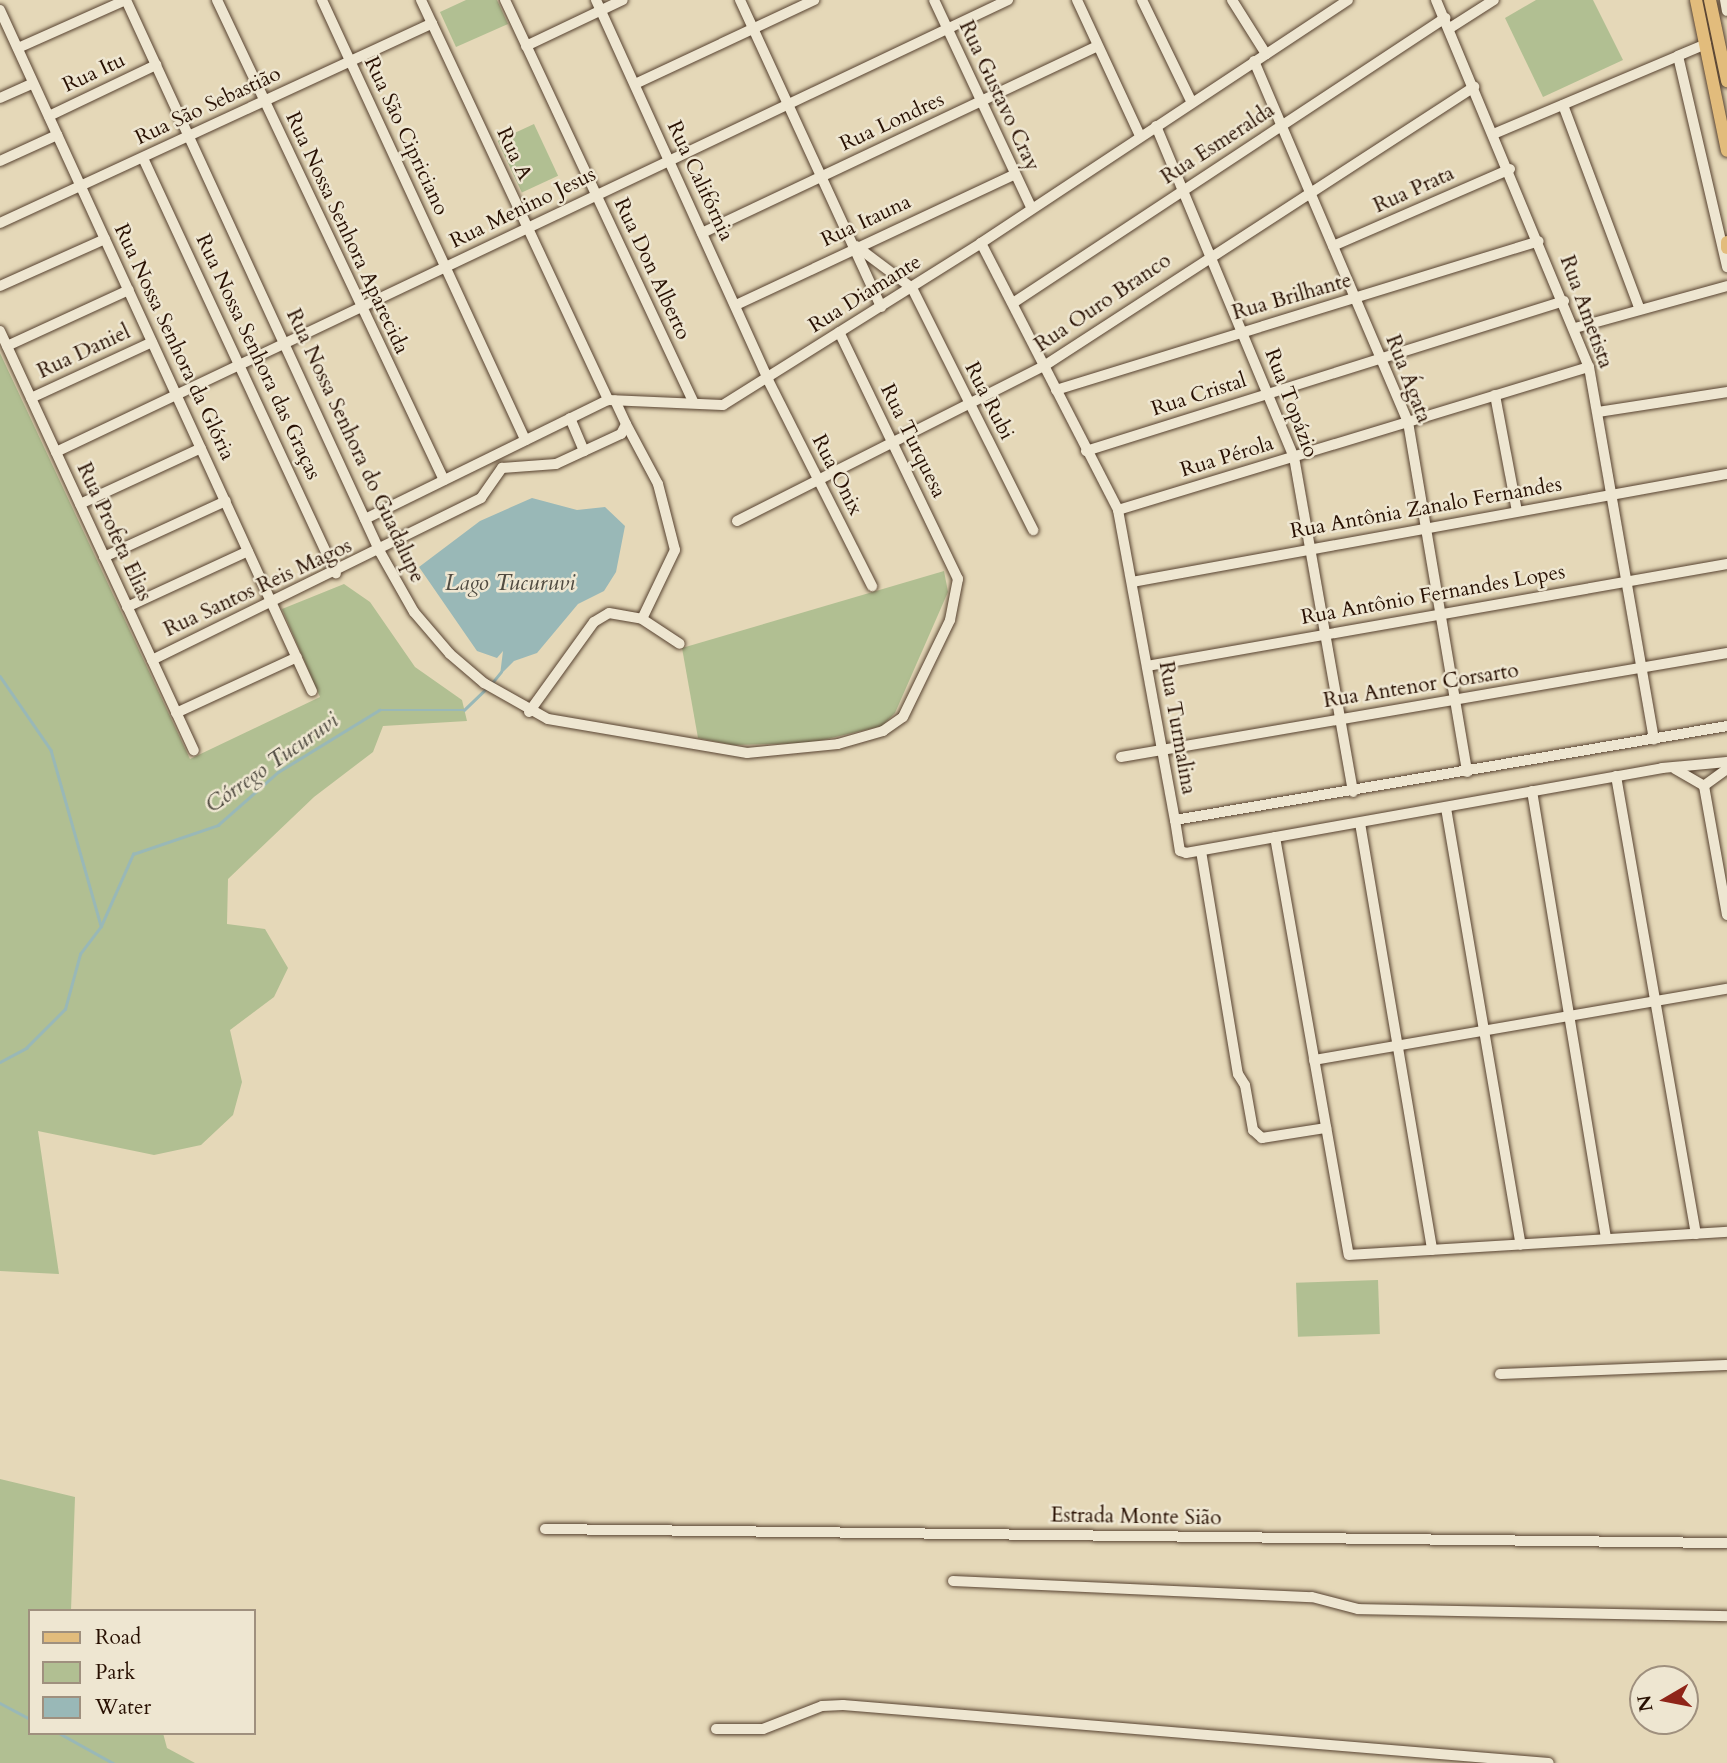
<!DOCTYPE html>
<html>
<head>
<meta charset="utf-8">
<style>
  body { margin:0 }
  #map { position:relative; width:1727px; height:1763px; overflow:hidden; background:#e5d8b8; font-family:Cardo,serif }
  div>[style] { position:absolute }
  .green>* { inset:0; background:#b1bf92; transform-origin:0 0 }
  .water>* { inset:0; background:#99b8b7 }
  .stream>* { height:2.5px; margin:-1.25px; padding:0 1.25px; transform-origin:1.25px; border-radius:1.25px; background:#99b8b7 }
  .roads { filter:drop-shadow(0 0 2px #574230) drop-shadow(0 0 2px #574230) }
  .minor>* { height:10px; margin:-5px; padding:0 5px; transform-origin:5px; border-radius:5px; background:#eee6d1 }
  .major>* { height:12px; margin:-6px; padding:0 6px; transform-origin:6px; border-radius:6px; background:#e2bc7c }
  span { translate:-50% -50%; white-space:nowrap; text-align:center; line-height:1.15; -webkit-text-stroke:5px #eee6d1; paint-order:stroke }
  .street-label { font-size:21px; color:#281002 }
  .water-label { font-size:23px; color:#504b41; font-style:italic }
  .legend { position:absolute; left:28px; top:1609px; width:228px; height:126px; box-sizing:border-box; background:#eee6d1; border:2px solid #9f907e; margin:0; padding:9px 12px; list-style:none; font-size:21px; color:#281002 }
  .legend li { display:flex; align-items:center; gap:14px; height:35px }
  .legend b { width:35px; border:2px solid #9f907e }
  .north { position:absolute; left:1629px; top:1665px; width:70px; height:70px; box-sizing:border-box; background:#eee6d1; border:2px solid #9f907e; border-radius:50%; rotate:260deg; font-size:19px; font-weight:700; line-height:28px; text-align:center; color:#281002 }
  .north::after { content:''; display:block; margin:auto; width:24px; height:32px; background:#8f2418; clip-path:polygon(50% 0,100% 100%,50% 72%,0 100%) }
</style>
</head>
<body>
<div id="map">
  <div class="green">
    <div style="clip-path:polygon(466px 0,497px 0,508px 24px,456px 47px,440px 12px)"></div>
    <div style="clip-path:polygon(1536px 0,1593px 0,1623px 60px,1543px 97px,1505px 18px)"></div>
    <div style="left:534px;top:124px;width:57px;height:40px;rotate:65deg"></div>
    <div style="clip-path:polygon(0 353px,190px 759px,320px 697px,282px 609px,344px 584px,370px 602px,415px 667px,462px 700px,467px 721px,383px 726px,373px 752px,314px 797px,228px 879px,227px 924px,265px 929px,288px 968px,274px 997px,230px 1030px,242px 1082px,233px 1115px,201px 1145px,154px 1155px,38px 1131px,59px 1274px,0 1271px)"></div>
    <div style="clip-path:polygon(944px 571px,948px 592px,895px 713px,882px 726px,810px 743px,733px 745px,698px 738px,682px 648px)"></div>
    <div style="left:1378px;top:1280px;width:54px;height:82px;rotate:88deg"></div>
    <div style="clip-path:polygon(0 1479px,75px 1497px,71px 1611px,30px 1611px,30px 1733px,163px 1733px,167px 1748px,195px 1763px,0 1763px)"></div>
  </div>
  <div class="water">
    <div style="clip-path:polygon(532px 498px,577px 510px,605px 507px,625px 526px,616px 572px,604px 591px,578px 604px,537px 653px,514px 661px,500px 675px,503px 651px,497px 658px,477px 651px,419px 567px,480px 521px)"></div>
  </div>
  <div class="stream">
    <div style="left:0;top:676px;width:90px;rotate:55.4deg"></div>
    <div style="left:51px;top:750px;width:183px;rotate:74.1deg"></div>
    <div style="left:492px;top:683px;width:14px;rotate:-51deg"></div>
    <div style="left:0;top:1062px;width:30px;rotate:-28deg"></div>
    <div style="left:26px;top:1048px;width:55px;rotate:-45deg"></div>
    <div style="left:65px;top:1009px;width:57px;rotate:-74.7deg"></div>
    <div style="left:80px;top:954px;width:35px;rotate:-53deg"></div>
    <div style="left:101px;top:926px;width:79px;rotate:-66deg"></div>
    <div style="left:133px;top:854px;width:90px;rotate:-18.8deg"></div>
    <div style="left:218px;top:825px;width:80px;rotate:-41.5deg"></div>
    <div style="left:278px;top:772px;width:119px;rotate:-31.5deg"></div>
    <div style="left:379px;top:710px;width:85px"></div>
    <div style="left:464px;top:710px;width:32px;rotate:-44deg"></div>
    <div style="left:0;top:1703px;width:34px;rotate:28deg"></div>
    <div style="left:59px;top:1733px;width:62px;rotate:29.1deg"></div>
  </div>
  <div class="roads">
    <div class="minor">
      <div style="left:217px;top:0;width:531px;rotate:64.69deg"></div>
      <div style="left:322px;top:0;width:485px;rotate:65.2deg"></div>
      <div style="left:421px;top:0;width:442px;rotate:64.9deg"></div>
      <div style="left:505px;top:0;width:445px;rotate:64.9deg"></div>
      <div style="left:596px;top:0;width:417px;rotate:65.6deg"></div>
      <div style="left:768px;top:380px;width:231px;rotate:63.2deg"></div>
      <div style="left:740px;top:0;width:338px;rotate:65.3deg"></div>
      <div style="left:934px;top:0;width:229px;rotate:64.9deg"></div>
      <div style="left:1077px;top:0;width:150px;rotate:65.1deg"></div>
      <div style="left:1142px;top:0;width:114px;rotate:64.1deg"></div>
      <div style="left:1232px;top:0;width:64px;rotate:57.8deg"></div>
      <div style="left:1436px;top:0;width:398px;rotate:67.4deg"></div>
      <div style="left:1589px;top:367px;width:378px;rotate:80.1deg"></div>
      <div style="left:1725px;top:0;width:11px;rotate:80deg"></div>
      <div style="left:0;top:10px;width:749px;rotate:65.39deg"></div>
      <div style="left:1450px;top:28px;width:52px;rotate:-32.5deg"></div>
      <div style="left:1706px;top:44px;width:30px;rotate:157deg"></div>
      <div style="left:1678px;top:56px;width:217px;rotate:76.9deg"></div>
      <div style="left:526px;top:46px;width:107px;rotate:-25.4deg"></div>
      <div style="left:18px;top:48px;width:118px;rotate:-24deg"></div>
      <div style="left:126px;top:0;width:608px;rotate:65.29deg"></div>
      <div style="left:380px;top:552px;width:69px;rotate:60.5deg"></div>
      <div style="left:414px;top:612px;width:55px;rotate:49.4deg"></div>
      <div style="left:450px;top:654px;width:45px;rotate:40.5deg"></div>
      <div style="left:484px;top:683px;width:73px;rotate:29.4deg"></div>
      <div style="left:548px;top:719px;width:202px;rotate:9.7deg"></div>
      <div style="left:747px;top:753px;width:91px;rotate:-5.6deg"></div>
      <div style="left:838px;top:744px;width:47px;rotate:-16.1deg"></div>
      <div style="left:883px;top:731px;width:24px;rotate:-35deg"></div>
      <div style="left:903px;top:717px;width:108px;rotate:-64.1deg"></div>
      <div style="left:950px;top:620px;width:42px;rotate:-79deg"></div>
      <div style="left:958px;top:579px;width:274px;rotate:-115.7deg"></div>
      <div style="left:1254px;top:61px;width:392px;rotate:66.9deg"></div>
      <div style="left:1408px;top:422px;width:355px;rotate:80.4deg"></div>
      <div style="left:635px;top:84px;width:198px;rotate:-25.1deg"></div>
      <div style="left:0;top:98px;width:36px;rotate:-24deg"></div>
      <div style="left:1563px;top:105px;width:216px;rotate:69.4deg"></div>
      <div style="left:49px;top:116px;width:119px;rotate:-25.5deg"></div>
      <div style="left:1156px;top:126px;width:359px;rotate:67.4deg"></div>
      <div style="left:1294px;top:457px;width:340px;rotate:80deg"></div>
      <div style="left:1496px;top:133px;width:198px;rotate:-22.9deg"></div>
      <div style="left:143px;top:158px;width:458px;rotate:65.1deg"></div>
      <div style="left:0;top:161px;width:63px;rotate:-24.5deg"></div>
      <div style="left:0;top:223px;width:476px;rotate:-24.8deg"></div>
      <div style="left:702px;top:233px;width:437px;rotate:-25.3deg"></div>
      <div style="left:981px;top:243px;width:300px;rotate:62.8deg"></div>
      <div style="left:1118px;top:510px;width:315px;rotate:79.6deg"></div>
      <div style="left:1175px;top:820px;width:560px;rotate:-9.66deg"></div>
      <div style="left:856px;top:246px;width:70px;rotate:36.9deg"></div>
      <div style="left:912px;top:288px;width:271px;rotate:63.4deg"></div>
      <div style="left:1333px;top:246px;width:193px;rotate:-23.5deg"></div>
      <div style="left:0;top:286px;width:115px;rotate:-24.1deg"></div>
      <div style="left:1013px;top:303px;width:518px;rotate:-33.41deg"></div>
      <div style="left:736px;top:305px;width:307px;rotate:-25.1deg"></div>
      <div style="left:1575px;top:328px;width:158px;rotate:-15.4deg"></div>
      <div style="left:0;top:331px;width:462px;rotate:65.2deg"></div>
      <div style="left:7px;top:346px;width:134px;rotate:-24.7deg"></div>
      <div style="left:1056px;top:390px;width:505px;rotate:-17.14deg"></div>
      <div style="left:1495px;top:395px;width:118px;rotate:79.3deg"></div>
      <div style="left:31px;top:398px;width:133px;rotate:-24.8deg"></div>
      <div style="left:1598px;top:412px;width:131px;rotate:-8.8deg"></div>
      <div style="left:570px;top:418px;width:36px;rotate:67deg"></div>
      <div style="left:626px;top:424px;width:68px;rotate:61.9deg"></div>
      <div style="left:658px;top:484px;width:68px;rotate:75.6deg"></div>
      <div style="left:675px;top:550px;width:76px;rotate:115.6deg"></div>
      <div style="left:1086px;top:451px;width:501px;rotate:-17.42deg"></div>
      <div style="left:56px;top:452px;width:1054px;rotate:-25.4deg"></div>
      <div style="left:80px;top:504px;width:133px;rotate:-24.8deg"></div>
      <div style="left:1118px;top:510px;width:492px;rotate:-16.9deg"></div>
      <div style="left:365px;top:519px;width:271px;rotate:-26.1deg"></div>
      <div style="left:608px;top:400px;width:115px;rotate:2.5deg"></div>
      <div style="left:723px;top:405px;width:305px;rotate:-32.1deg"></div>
      <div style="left:981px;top:243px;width:440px;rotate:-33.5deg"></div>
      <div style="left:737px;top:521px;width:344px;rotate:-26.8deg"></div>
      <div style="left:1044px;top:366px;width:513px;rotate:-32.98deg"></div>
      <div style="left:104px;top:557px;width:134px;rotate:-24.7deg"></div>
      <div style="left:1132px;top:582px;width:605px;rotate:-10.29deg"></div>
      <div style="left:127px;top:607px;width:133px;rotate:-24.8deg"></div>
      <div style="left:152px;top:660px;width:367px;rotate:-26.2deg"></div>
      <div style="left:481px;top:498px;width:37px;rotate:-55deg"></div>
      <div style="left:502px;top:468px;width:54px;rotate:-4.2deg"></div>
      <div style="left:556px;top:464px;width:72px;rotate:-24.8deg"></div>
      <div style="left:621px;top:434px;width:11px;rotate:-63deg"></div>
      <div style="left:626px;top:424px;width:26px;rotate:-115deg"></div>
      <div style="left:1147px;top:666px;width:589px;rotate:-9.97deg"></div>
      <div style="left:529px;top:712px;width:111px;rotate:-54.2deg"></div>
      <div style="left:594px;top:622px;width:17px;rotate:-31deg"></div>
      <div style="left:609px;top:613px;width:34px;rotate:10deg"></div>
      <div style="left:642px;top:619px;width:45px;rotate:33.3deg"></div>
      <div style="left:176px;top:713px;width:133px;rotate:-24.8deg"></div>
      <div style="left:1121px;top:757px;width:615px;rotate:-9.74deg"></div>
      <div style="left:1675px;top:769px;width:34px;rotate:30deg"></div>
      <div style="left:1727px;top:769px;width:29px;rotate:144deg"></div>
      <div style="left:1704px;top:786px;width:131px;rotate:79.9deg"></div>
      <div style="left:1616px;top:776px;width:465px;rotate:80.1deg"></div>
      <div style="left:1532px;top:791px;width:454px;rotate:80.6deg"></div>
      <div style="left:1446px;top:808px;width:443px;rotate:80.3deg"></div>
      <div style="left:1175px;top:820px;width:31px;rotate:81deg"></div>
      <div style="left:1180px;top:851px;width:6px;rotate:18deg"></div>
      <div style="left:1186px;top:853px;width:484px;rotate:-10.1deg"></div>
      <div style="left:1662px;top:768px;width:65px;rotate:-5.3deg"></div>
      <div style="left:1360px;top:823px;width:433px;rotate:80.4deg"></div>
      <div style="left:1275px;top:837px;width:424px;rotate:80deg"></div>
      <div style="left:1349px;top:1255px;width:379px;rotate:-3.5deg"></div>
      <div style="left:1201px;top:851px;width:226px;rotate:80.6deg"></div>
      <div style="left:1238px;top:1074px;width:13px;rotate:58deg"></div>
      <div style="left:1245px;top:1085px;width:46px;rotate:79.9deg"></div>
      <div style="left:1253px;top:1130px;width:12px;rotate:42deg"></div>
      <div style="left:1262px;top:1138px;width:65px;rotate:-8.9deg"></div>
      <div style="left:1314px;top:1060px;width:419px;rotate:-9.8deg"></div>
      <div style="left:1500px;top:1374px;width:227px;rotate:-2.3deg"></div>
      <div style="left:545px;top:1529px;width:1182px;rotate:0.68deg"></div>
      <div style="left:953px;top:1581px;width:359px;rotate:2.6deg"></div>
      <div style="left:1312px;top:1597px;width:48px;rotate:14.6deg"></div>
      <div style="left:1358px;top:1609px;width:369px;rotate:1.1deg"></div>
      <div style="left:716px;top:1729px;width:47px"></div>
      <div style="left:763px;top:1729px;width:63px;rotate:-21.3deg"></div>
      <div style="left:822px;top:1706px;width:21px;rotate:-3deg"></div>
      <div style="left:843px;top:1705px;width:708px;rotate:4.7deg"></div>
    </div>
    <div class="major">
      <div style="left:1696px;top:0;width:154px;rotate:78.4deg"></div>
      <div style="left:1710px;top:0;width:83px;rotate:78.1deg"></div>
      <div style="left:1727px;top:242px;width:6px;rotate:90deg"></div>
    </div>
  </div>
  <div class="street-label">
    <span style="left:94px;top:73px;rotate:-25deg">Rua Itu</span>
    <span style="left:999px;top:96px;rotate:65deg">Rua Gustavo Cray</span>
    <span style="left:208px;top:106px;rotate:-25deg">Rua São Sebastião</span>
    <span style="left:892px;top:122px;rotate:-25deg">Rua Londres</span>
    <span style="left:406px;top:136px;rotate:65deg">Rua São Cipriciano</span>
    <span style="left:1218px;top:144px;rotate:-33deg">Rua Esmeralda</span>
    <span style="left:514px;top:154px;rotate:65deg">Rua A</span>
    <span style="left:700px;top:181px;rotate:65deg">Rua Califórnia</span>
    <span style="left:1414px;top:190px;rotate:-24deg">Rua Prata</span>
    <span style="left:523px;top:208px;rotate:-26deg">Rua Menino Jesus</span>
    <span style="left:866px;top:221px;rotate:-25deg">Rua Itauna</span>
    <span style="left:347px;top:233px;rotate:65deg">Rua Nossa Senhora Aparecida</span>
    <span style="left:652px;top:269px;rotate:65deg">Rua Don Alberto</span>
    <span style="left:865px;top:294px;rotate:-32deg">Rua Diamante</span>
    <span style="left:1292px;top:297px;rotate:-16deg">Rua Brilhante</span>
    <span style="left:1103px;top:303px;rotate:-34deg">Rua Ouro Branco</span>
    <span style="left:1586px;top:312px;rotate:70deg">Rua Ametista</span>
    <span style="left:174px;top:342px;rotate:65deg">Rua Nossa Senhora da Glória</span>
    <span style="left:84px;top:352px;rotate:-25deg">Rua Daniel</span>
    <span style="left:258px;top:357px;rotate:65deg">Rua Nossa Senhora das Graças</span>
    <span style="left:1408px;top:379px;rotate:69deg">Rua Ágata</span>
    <span style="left:1199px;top:395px;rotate:-18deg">Rua Cristal</span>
    <span style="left:989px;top:401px;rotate:63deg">Rua Rubi</span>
    <span style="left:1291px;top:403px;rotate:69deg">Rua Topázio</span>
    <span style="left:913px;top:441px;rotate:64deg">Rua Turquesa</span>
    <span style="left:355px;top:446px;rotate:65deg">Rua Nossa Senhora do Guadalupe</span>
    <span style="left:1227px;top:457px;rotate:-17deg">Rua Pérola</span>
    <span style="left:837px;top:475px;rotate:63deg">Rua Onix</span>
    <span style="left:1426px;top:508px;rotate:-10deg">Rua Antônia Zanalo Fernandes</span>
    <span style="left:114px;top:532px;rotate:65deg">Rua Profeta Elias</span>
    <span style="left:258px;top:588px;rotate:-25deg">Rua Santos Reis Magos</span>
    <span style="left:1433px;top:595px;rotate:-10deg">Rua Antônio Fernandes Lopes</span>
    <span style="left:1421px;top:686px;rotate:-9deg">Rua Antenor Corsarto</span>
    <span style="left:1177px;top:728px;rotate:80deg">Rua Turmalina</span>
    <span style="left:1136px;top:1517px;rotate:1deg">Estrada Monte Sião</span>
  </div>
  <div class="water-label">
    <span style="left:510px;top:583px">Lago Tucuruvi</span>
    <span style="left:272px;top:763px;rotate:-35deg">Córrego Tucuruvi</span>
  </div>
  <ul class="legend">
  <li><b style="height:9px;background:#e2bc7c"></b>Road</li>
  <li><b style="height:19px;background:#b1bf92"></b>Park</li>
  <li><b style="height:19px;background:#99b8b7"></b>Water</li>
  </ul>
  <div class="north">N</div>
</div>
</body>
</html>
